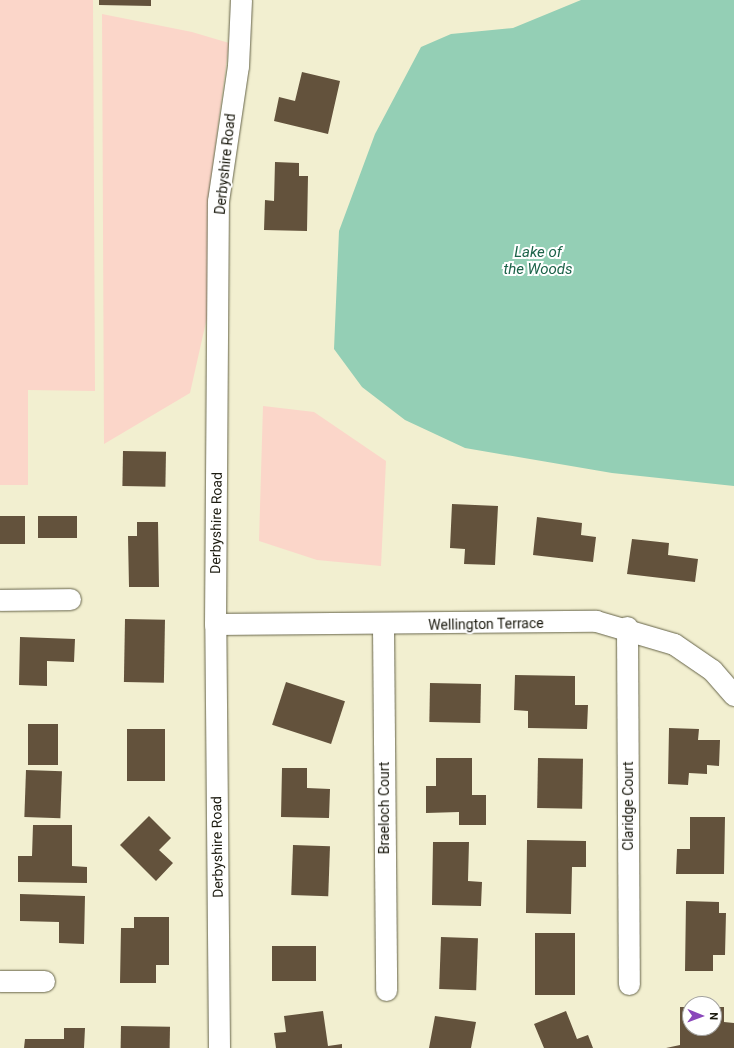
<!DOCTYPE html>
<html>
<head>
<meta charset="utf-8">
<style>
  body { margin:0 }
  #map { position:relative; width:734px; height:1048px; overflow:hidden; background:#f2efd0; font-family:Roboto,sans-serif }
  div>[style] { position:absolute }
  .green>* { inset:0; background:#fbd6c9 }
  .water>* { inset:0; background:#94cfb5 }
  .building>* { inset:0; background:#63523c; transform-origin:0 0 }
  .roads { filter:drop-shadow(0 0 1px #666449) drop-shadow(0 0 1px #666449) }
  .minor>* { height:21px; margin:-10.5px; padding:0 10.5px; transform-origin:10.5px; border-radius:10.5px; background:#fff }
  span { translate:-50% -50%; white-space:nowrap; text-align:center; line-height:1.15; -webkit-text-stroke:4px #fff; paint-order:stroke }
  .street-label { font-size:14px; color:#1b1a0f }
  .water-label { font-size:15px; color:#1c6349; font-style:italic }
  .north { position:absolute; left:682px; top:996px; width:40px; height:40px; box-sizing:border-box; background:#fff; border:1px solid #a4a39f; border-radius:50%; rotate:91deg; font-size:11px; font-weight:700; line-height:16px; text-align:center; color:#1b1a0f }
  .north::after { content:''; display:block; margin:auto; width:14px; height:18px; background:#8a47bb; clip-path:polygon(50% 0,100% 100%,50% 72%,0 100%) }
</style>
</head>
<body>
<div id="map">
  <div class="green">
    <div style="clip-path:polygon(0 0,93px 0,95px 391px,28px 390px,28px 485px,0 485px)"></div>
    <div style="clip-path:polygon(102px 14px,192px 32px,229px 43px,208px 201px,208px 313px,190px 393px,104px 444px)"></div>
    <div style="clip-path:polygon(263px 406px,314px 412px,386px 461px,381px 566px,317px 560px,259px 541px)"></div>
  </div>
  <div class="water">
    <div style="clip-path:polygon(581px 0,734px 0,734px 486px,612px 473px,465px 448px,405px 420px,362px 387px,334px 349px,339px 231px,375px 134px,421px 47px,451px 34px,513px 28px)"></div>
  </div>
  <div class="building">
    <div style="clip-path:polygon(99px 0,151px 0,151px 6px,99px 5px)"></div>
    <div style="clip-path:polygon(302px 72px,340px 81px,328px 134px,274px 121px,279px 97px,295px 101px)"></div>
    <div style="clip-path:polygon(275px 162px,299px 163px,299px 176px,308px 176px,307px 231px,264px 230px,265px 200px,274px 201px)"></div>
    <div style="left:123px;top:451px;width:43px;height:35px;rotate:1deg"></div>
    <div style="clip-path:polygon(452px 504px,498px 506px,495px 565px,464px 564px,465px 549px,450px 548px)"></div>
    <div style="left:0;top:516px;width:25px;height:28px"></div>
    <div style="left:38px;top:516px;width:39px;height:22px"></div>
    <div style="clip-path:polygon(537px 517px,582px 523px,581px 535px,596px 537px,593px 562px,533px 555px)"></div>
    <div style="clip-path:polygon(137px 522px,158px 522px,159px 587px,129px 587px,128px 536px,137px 536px)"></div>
    <div style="clip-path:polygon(632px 539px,669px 543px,668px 555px,698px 559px,695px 582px,627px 574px)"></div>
    <div style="left:125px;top:619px;width:40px;height:63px;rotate:1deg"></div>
    <div style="clip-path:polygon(20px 637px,75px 639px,74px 662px,47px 661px,47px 686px,19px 685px)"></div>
    <div style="clip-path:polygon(515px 675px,575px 676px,575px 705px,588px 705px,587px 729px,528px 728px,528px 711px,514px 710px)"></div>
    <div style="left:286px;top:682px;width:62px;height:45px;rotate:18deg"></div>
    <div style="left:430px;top:683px;width:51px;height:39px;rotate:1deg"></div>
    <div style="left:28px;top:724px;width:30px;height:41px"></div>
    <div style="clip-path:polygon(669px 728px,699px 729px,698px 740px,720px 740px,719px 766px,707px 765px,707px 774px,689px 773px,688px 785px,668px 784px)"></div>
    <div style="left:127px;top:729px;width:38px;height:52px"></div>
    <div style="clip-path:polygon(436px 758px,472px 758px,472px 795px,486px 795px,486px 825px,459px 825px,459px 812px,426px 813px,426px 786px,436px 786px)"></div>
    <div style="left:538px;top:758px;width:45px;height:50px;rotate:1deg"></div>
    <div style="clip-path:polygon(282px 768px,307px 768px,307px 788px,330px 789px,329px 818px,281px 817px)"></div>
    <div style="left:26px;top:770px;width:36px;height:47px;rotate:2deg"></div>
    <div style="clip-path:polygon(149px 816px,171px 838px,159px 850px,173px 863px,156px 881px,120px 845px)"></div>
    <div style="clip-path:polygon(690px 817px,725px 817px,724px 874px,676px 874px,677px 849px,690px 849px)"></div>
    <div style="clip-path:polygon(33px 825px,72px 825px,72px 866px,87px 867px,87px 883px,18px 882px,18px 856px,32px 856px)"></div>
    <div style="clip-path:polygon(527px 840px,586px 841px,586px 867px,572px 867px,571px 914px,526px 913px)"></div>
    <div style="clip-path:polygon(433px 842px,469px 842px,468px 881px,482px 882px,481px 906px,432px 905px)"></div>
    <div style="left:293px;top:845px;width:37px;height:50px;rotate:2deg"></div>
    <div style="clip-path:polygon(20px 894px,85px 896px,84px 944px,59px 943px,59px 922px,20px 921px)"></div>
    <div style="clip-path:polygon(686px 901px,719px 902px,719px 913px,726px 913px,725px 955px,713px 955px,713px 971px,685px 971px)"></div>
    <div style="clip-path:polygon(134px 917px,169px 917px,169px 965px,156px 965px,156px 983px,120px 983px,121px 928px,134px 928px)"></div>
    <div style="left:535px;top:933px;width:40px;height:62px"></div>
    <div style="left:441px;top:937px;width:37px;height:52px;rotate:2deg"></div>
    <div style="left:272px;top:946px;width:44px;height:35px"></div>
    <div style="clip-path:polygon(680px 1007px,690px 1007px,690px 1028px,714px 1028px,714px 1007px,724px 1007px,724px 1022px,734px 1023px,734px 1048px,666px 1048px,680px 1045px)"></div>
    <div style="clip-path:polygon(323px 1011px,328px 1046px,342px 1044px,342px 1048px,276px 1048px,274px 1033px,286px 1032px,284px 1016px)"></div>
    <div style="clip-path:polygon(566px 1011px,577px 1039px,588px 1035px,593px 1048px,544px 1048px,534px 1024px)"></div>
    <div style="clip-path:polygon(435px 1016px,476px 1022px,471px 1048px,429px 1048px)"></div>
    <div style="left:121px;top:1026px;width:49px;height:22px;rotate:1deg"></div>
    <div style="clip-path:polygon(64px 1028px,85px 1028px,84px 1048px,24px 1048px,25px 1039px,64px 1039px)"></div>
  </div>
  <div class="roads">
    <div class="minor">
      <div style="left:0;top:600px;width:70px;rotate:-0.8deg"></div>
      <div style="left:215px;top:624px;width:381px;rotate:-0.5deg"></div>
      <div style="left:596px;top:621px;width:81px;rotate:16.4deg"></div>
      <div style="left:674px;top:644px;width:46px;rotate:34.4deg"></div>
      <div style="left:712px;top:670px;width:33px;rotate:49deg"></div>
      <div style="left:383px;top:626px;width:364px;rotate:89.5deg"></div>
      <div style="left:627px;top:627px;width:357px;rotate:89.7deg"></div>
      <div style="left:0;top:981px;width:44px"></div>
      <div style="left:219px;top:1048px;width:424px;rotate:-90.5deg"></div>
      <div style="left:215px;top:624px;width:423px;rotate:-89.6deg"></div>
      <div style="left:218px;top:201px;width:136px;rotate:-81.6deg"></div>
      <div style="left:238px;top:66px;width:66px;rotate:-87.4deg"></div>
    </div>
  </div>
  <div class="street-label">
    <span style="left:225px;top:164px;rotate:-84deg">Derbyshire Road</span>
    <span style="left:216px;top:523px;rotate:-89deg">Derbyshire Road</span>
    <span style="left:486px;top:624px;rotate:-1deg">Wellington Terrace</span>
    <span style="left:628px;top:806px;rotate:-90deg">Claridge Court</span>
    <span style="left:384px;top:808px;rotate:-90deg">Braeloch Court</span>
    <span style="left:217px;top:847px;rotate:-91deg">Derbyshire Road</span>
  </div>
  <div class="water-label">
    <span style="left:538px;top:261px">Lake of<br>the Woods</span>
  </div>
  <div class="north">N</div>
</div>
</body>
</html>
